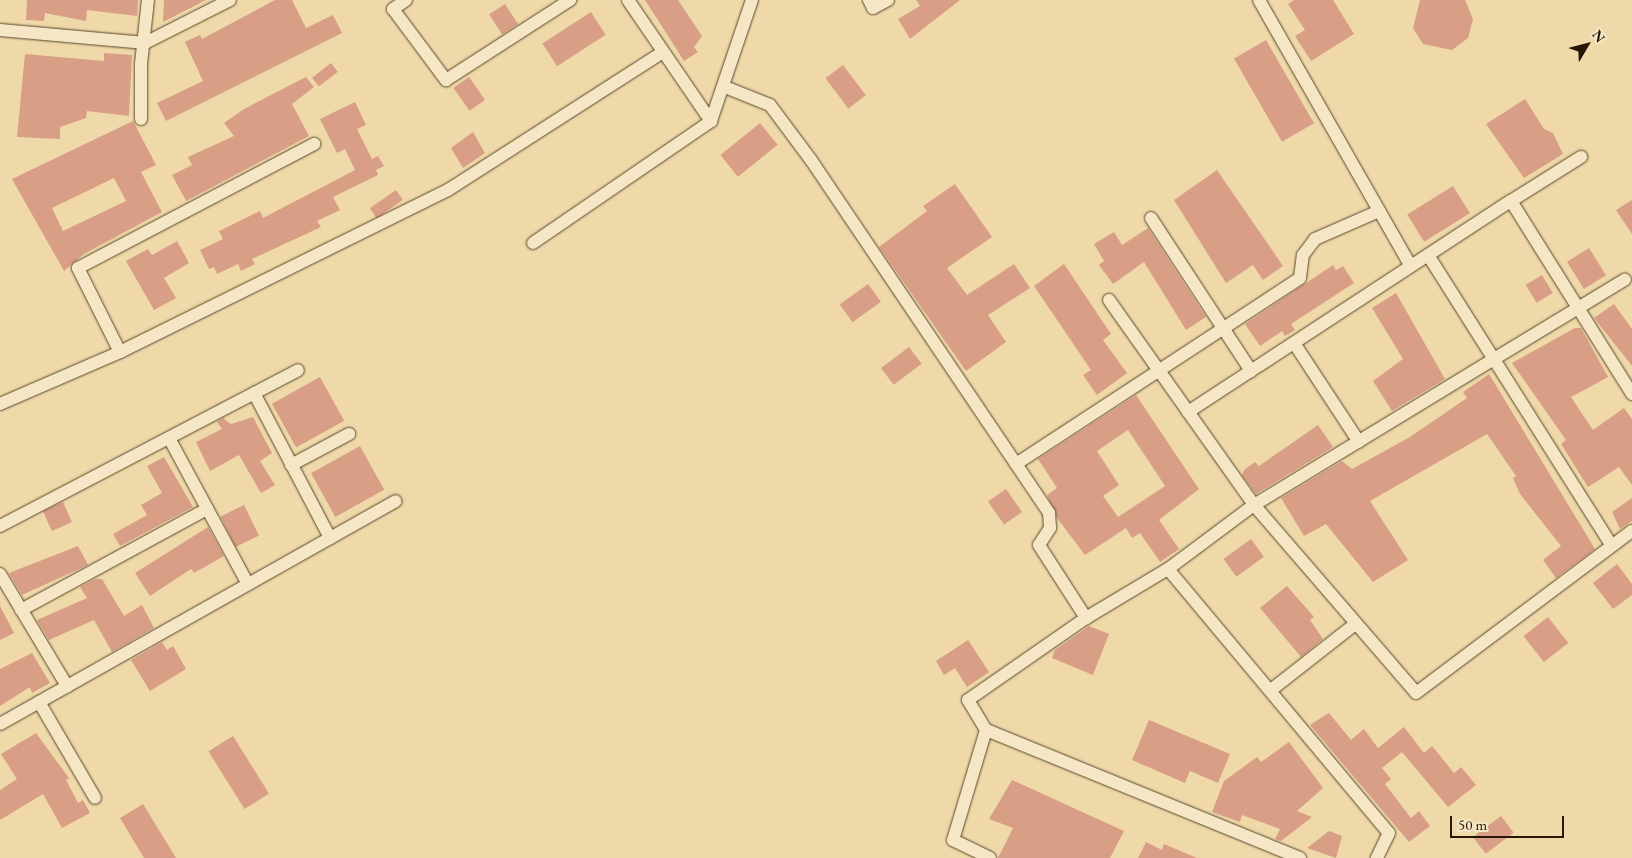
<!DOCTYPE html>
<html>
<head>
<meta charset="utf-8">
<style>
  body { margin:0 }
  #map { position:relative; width:1632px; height:858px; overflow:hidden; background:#efd9a8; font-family:"EB Garamond",serif }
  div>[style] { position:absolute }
  .building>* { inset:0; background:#d99e86; transform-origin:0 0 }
  .roads { filter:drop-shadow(0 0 1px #58472c) drop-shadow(0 0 1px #58472c) }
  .minor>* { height:12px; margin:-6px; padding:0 6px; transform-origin:6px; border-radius:6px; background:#f5e6c6 }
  span { translate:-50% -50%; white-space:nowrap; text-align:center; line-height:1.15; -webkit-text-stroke:4px #f5e6c6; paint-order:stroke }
  .north { position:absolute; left:1562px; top:20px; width:50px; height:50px; -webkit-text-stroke:4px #f5e6c6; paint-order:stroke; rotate:53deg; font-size:14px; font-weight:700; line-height:20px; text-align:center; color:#261603 }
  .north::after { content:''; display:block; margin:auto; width:18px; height:22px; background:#261603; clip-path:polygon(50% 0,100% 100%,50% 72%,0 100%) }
  .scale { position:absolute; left:1450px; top:816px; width:114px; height:22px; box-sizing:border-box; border:2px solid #261603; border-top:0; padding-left:6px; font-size:15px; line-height:18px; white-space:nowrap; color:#261603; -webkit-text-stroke:4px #f5e6c6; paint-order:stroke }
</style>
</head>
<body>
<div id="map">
  <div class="building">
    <div style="clip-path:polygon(27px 0,138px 0,137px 16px,87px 10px,86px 21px,45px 13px,44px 21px,26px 20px)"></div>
    <div style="clip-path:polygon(164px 0,206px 0,163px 22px)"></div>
    <div style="clip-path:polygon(275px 0,292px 0,306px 28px,333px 15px,342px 33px,166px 121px,157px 103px,203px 81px,185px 42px,200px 35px,202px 39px)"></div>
    <div style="clip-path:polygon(645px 0,678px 0,702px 36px,694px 47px,698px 52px,684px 61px)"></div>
    <div style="clip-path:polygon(916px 0,960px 0,910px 39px,898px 19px,920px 6px)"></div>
    <div style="clip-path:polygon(1294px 0,1333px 0,1354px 34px,1311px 61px,1295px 36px,1305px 30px,1288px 4px)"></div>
    <div style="clip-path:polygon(1420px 0,1465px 0,1473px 19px,1468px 38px,1452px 50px,1423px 44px,1413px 28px)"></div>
    <div style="left:505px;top:4px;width:24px;height:19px;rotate:57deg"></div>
    <div style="left:591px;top:12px;width:27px;height:58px;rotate:57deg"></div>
    <div style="left:1266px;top:40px;width:96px;height:37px;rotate:60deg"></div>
    <div style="clip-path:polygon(104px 53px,132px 55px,129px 116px,87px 111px,86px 118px,60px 127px,60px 139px,17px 137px,25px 54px,104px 61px)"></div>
    <div style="left:331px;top:63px;width:11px;height:24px;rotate:52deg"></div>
    <div style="left:843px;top:65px;width:38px;height:22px;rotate:53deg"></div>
    <div style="clip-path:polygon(306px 77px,314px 87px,292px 104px,309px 136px,186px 201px,172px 175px,192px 165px,188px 157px,234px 136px,224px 123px,244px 109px)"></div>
    <div style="left:469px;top:77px;width:28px;height:19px;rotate:55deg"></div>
    <div style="clip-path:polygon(1525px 99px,1544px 129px,1553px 133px,1563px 154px,1524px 178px,1486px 124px)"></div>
    <div style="clip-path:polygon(355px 102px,366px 125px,357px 129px,372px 159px,378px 156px,384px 166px,376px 170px,378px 175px,333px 197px,340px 210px,317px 221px,321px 227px,252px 259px,255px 264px,241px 271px,238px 264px,217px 274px,214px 267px,209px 269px,200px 250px,223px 239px,219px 231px,260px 211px,263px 218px,355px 170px,345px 149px,337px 153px,320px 119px)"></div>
    <div style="clip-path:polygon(evenodd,133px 121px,156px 165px,141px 172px,162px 212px,84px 254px,64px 271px,12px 179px,133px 121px,114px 178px,126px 201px,63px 231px,52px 208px,114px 178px)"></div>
    <div style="left:760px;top:123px;width:28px;height:51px;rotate:51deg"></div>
    <div style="clip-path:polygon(473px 132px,485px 153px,463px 168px,451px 148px)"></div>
    <div style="clip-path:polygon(1217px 170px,1283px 266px,1263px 280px,1253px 265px,1226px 283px,1174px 200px)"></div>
    <div style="clip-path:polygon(955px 184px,992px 237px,947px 268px,967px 295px,1014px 264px,1030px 288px,988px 315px,1006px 342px,966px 371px,879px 247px,927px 211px,923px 206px)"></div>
    <div style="left:1453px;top:186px;width:32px;height:54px;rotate:58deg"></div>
    <div style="left:396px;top:190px;width:12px;height:32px;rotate:55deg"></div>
    <div style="clip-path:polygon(1632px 200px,1632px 234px,1616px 210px)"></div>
    <div style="clip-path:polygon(1148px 228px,1206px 317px,1186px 330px,1144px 262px,1113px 284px,1099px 265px,1104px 261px,1094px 244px,1114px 232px,1122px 245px)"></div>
    <div style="clip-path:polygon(177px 241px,189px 263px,164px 278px,176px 298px,154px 310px,126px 261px,148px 249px,152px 255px)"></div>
    <div style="left:1589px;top:248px;width:32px;height:26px;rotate:58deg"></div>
    <div style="clip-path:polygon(1064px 264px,1111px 334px,1103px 340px,1127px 373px,1097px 395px,1083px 375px,1091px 370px,1034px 286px)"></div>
    <div style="clip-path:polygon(1333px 265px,1336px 270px,1343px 266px,1354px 283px,1291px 324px,1295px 330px,1285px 336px,1282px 331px,1260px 346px,1245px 324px)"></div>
    <div style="left:1542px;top:275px;width:21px;height:19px;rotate:59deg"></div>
    <div style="left:868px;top:284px;width:22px;height:35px;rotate:54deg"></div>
    <div style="clip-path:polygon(1396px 293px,1445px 379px,1392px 411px,1373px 381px,1403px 359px,1372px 308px)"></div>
    <div style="clip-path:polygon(1614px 304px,1632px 329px,1632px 366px,1594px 318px)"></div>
    <div style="clip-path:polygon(1575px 328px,1581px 328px,1608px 377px,1571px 397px,1593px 430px,1624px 408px,1632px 419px,1632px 485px,1619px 467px,1588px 487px,1561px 444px,1566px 440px,1512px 363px)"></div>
    <div style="left:909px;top:347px;width:21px;height:35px;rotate:53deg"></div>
    <div style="clip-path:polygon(1489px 374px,1595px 549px,1556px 578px,1543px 560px,1561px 546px,1520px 494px,1513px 478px,1516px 476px,1487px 434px,1370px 501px,1408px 560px,1373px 582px,1326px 524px,1304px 536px,1281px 498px,1342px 461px,1352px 469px,1410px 437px,1467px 398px,1463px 392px)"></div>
    <div style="left:320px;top:377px;width:50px;height:55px;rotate:61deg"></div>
    <div style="clip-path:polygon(evenodd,1136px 395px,1199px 489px,1159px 520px,1179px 549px,1160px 562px,1140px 533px,1132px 538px,1126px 528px,1085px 555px,1057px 518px,1047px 495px,1057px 488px,1038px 459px,1136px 395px,1128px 430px,1165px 486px,1118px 517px,1103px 496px,1119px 485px,1097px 451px,1128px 430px)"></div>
    <div style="clip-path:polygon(253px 417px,272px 453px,260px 461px,275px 485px,261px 493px,239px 455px,210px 471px,196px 442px,222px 429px,217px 422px,223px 418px,231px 424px)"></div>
    <div style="clip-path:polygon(1318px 425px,1333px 447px,1256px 494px,1242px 475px,1244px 470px,1255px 462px,1259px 466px)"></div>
    <div style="left:360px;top:446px;width:50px;height:56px;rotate:61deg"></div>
    <div style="clip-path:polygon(164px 457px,193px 507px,120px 546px,113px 534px,147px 515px,141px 505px,162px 493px,147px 466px)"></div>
    <div style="left:1006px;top:489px;width:28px;height:22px;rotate:55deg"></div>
    <div style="clip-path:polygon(1632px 498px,1632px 521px,1620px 529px,1612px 512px)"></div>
    <div style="left:63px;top:502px;width:22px;height:22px;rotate:66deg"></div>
    <div style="left:244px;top:505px;width:34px;height:26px;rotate:64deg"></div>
    <div style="clip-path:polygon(208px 527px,224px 556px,194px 573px,191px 569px,150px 596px,135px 573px)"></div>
    <div style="left:1251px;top:539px;width:22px;height:34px;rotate:54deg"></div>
    <div style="clip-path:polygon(78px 546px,88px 565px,22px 595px,9px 573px)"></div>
    <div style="clip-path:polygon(1617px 564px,1632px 584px,1632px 595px,1613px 609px,1593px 583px)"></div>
    <div style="clip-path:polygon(95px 579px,102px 579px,124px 616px,142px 605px,154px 628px,112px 652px,94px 620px,49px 640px,37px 620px,87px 598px,80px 587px)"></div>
    <div style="clip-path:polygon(1287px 586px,1314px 617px,1310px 620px,1323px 639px,1301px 657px,1260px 608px)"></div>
    <div style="clip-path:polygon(0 606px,14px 633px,0 640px)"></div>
    <div style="left:1548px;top:617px;width:33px;height:31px;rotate:52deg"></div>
    <div style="clip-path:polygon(1089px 626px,1109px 634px,1093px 675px,1052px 658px,1055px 650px)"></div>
    <div style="clip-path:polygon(968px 640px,989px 672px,967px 687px,955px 668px,944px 675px,936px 661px)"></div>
    <div style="clip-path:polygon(162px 642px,167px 650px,173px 646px,186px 669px,150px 691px,131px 660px)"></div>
    <div style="clip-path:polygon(32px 653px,50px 683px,32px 693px,30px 687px,0 706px,0 669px)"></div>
    <div style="clip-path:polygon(1329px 713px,1351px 740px,1364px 729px,1378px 748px,1404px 727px,1424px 753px,1432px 746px,1454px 773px,1461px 767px,1476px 785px,1448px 807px,1402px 752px,1382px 768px,1391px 779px,1385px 784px,1411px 818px,1419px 811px,1430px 826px,1409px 842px,1310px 725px)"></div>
    <div style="clip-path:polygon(1149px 720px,1230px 754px,1218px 783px,1190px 771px,1185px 783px,1132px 760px)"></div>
    <div style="clip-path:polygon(36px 733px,69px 778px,66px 780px,78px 803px,83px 800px,90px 813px,62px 828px,43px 794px,0 820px,0 790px,17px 779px,1px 754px)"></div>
    <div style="left:233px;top:736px;width:68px;height:29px;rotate:58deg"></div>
    <div style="clip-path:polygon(1289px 742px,1323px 788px,1297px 811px,1312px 817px,1281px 841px,1275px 839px,1280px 829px,1242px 815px,1240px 822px,1212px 812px,1224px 781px,1257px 757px,1261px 762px)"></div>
    <div style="clip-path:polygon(1012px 780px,1124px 831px,1110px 858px,998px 858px,1013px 828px,989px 819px)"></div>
    <div style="clip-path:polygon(143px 804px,176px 858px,144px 858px,120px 818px)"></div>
    <div style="left:1501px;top:816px;width:21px;height:35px;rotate:53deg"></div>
    <div style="clip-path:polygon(1329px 831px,1342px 836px,1336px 858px,1307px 848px)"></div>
    <div style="clip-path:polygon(1146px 842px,1162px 850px,1164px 844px,1197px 858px,1138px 858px)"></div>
  </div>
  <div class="roads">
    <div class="minor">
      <div style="left:406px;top:0;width:16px;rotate:145deg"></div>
      <div style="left:393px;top:9px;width:89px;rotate:53.3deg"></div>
      <div style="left:446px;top:80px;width:148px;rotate:-32.8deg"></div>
      <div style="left:628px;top:0;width:147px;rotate:55.6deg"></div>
      <div style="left:869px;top:0;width:9px;rotate:63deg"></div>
      <div style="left:873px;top:8px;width:17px;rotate:-28deg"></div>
      <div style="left:1259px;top:0;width:306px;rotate:60.3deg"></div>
      <div style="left:0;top:30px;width:146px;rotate:5.1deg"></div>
      <div style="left:145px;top:43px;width:95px;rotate:-26.8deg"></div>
      <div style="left:725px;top:87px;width:48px;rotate:21.8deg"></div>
      <div style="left:770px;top:105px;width:69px;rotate:53.3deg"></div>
      <div style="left:811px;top:160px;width:426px;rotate:56deg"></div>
      <div style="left:1049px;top:513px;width:15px;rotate:86deg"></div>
      <div style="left:1050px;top:528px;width:20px;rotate:123deg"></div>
      <div style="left:1039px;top:545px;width:87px;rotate:57.2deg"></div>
      <div style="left:141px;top:119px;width:55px;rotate:-90deg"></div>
      <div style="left:141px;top:64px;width:64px;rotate:-83.8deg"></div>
      <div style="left:1511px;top:201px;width:83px;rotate:-32.2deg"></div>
      <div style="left:1151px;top:218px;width:183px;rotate:56.8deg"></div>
      <div style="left:533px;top:243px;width:216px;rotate:-34.4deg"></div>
      <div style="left:711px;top:121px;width:128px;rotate:-71.3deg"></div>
      <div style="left:1428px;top:255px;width:343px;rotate:57.7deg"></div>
      <div style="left:1109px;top:300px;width:251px;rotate:54.7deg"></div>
      <div style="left:1254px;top:505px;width:434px;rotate:-31.3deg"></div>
      <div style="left:1294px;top:343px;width:118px;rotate:56.7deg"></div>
      <div style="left:120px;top:352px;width:94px;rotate:-116.6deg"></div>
      <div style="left:78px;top:268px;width:267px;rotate:-27.7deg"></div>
      <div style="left:254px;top:393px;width:164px;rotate:62.3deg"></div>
      <div style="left:0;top:404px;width:131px;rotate:-23.4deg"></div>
      <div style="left:120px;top:352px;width:366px;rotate:-26.3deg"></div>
      <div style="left:448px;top:190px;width:255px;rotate:-32.7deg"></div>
      <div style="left:1188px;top:412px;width:386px;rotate:-33.2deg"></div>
      <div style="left:1511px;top:201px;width:228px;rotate:57.9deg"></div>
      <div style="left:169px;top:438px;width:166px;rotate:61.6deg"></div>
      <div style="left:1016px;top:464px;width:339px;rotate:-33.2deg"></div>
      <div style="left:1300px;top:278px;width:23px;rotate:-83deg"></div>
      <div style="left:1303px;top:255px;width:20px;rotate:-53deg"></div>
      <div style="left:1315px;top:239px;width:70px;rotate:-23.6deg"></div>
      <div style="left:291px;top:465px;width:66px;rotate:-28.1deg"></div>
      <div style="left:0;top:526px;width:336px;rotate:-27.6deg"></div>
      <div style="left:1168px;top:569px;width:344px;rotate:50.1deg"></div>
      <div style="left:1389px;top:833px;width:28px;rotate:116deg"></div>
      <div style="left:0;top:574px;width:131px;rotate:59.1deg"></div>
      <div style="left:21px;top:610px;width:212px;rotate:-28.5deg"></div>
      <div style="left:1271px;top:690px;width:105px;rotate:-38.1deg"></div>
      <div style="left:39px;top:702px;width:111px;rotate:59.7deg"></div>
      <div style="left:0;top:724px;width:454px;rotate:-29.4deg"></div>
      <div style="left:986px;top:730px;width:115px;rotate:106.7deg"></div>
      <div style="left:953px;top:840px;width:41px;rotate:25.9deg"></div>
      <div style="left:1300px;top:858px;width:339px;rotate:-157.8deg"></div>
      <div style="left:986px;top:730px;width:35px;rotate:-121deg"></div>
      <div style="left:968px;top:700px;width:144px;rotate:-34.8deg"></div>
      <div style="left:1086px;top:618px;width:96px;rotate:-30.9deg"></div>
      <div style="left:1168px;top:569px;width:107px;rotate:-36.7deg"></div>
      <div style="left:1254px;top:505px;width:248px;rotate:49.2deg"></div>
      <div style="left:1416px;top:693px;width:270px;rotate:-36.9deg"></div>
    </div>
  </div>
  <div class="north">N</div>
  <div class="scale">50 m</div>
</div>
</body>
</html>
